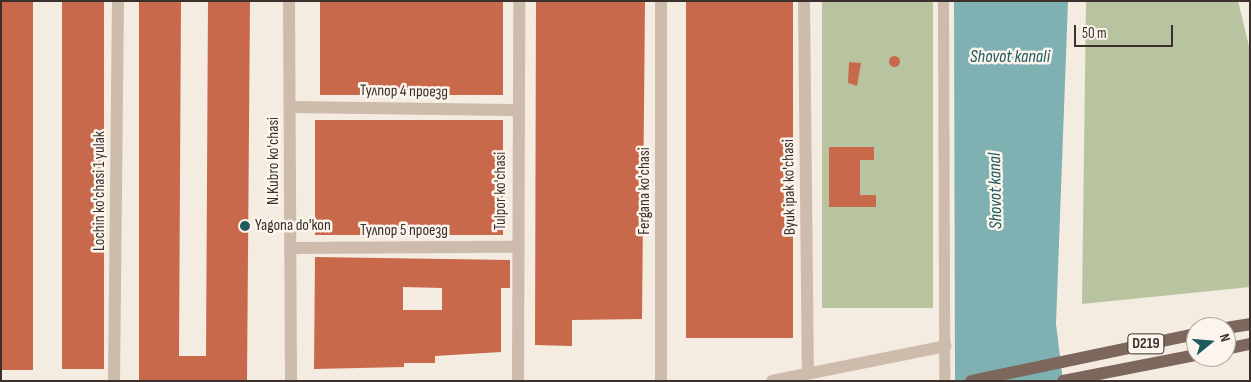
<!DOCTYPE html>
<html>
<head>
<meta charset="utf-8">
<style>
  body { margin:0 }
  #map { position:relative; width:1251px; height:382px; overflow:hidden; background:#f4ebe1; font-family:"Sofia Sans Condensed",sans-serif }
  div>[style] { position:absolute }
  .green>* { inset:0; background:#b8c4a0; transform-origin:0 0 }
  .water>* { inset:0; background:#7fb0b2 }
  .building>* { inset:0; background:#c8694b; transform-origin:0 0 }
  .round { border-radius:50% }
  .pedestrian>* { height:11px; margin:-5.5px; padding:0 5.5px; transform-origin:5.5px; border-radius:5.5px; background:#cdbbac }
  .minor>* { height:12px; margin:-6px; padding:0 6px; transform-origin:6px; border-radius:6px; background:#cdbbac }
  .tertiary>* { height:12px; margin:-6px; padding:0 6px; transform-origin:6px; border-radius:6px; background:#cdbbac }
  .primary>* { height:12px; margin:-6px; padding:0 6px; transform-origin:6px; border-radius:6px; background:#7d675c }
  .dots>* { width:14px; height:14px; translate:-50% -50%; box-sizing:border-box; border:2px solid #fbf5ee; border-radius:50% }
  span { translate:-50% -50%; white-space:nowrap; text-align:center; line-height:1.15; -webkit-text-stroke:5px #fbf5ee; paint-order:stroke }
  .shield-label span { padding:1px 4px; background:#fbf5ee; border:1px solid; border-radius:4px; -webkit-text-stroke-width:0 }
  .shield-label { font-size:15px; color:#3b302b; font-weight:700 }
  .street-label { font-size:16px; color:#3b302b }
  .poi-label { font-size:16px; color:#3b302b }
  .left { translate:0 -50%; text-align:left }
  .water-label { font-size:18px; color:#1f5a5e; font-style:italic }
  .frame { position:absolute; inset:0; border:2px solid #3b302b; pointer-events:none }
  .north { position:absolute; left:1186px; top:317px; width:50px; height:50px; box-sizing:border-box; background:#fbf5ee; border:1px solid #aea6a0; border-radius:50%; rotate:73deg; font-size:14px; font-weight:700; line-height:20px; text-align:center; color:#3b302b }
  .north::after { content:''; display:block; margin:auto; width:18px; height:22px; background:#1f5a5e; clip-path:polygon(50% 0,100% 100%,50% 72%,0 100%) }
  .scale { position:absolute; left:1074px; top:25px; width:99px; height:22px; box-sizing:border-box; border:2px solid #3b302b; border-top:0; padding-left:6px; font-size:15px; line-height:18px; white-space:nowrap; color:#3b302b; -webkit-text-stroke:4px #fbf5ee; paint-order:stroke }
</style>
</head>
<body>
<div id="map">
  <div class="green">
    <div style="left:822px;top:1px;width:111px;height:307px"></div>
    <div style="clip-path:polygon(1086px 1px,1238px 1px,1250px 50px,1250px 287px,1082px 304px)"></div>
  </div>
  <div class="water">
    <div style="clip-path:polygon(954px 1px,1068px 1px,1056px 324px,1063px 381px,955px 381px)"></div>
  </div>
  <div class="building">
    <div style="left:1px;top:1px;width:32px;height:369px"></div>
    <div style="left:62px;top:1px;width:42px;height:368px"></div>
    <div style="clip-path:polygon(139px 1px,181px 1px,179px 356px,206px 356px,208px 1px,250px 1px,247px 381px,139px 381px)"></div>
    <div style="left:320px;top:1px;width:183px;height:94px"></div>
    <div style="clip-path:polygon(536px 1px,645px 1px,642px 319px,572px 320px,572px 346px,535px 345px)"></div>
    <div style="left:686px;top:1px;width:107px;height:337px"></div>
    <div class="round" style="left:888.5px;top:55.5px;width:11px;height:11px"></div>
    <div style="clip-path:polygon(849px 62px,861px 63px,857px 86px,848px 83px)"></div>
    <div style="left:315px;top:120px;width:188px;height:115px"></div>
    <div style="clip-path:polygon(829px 147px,874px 147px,874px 160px,860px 160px,860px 195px,876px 195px,876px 207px,829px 207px)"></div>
    <div style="clip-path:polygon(evenodd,315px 257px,510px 260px,510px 288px,501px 288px,501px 352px,435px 356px,435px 363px,404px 363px,404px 367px,314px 369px,315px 257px,403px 287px,442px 288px,442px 310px,403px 310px,403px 287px)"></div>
  </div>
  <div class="pedestrian">
    <div style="left:943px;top:1px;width:380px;rotate:89.8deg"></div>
  </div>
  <div class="minor">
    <div style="left:804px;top:1px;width:372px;rotate:89.4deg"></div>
    <div style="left:291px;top:107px;width:227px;rotate:0.8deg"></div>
    <div style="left:290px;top:248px;width:228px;rotate:-0.3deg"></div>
    <div style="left:114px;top:381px;width:380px;rotate:-89.4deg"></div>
    <div style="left:518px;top:381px;width:380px;rotate:-89.8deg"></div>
    <div style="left:661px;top:381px;width:380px;rotate:-90deg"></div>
    <div style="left:772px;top:381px;width:177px;rotate:-11.4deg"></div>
  </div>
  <div class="tertiary">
    <div style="left:289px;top:1px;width:380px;rotate:89.7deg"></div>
  </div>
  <div class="primary">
    <div style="left:1226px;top:328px;width:24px;rotate:-9deg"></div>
    <div style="left:1226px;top:349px;width:25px;rotate:-12deg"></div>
    <div style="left:971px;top:381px;width:230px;rotate:-11.8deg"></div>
    <div style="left:1063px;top:381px;width:136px;rotate:-11.1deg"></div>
  </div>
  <div class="dots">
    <div style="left:245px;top:226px;background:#1f5a5e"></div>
  </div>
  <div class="shield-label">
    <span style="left:1146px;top:344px">D219</span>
  </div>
  <div class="street-label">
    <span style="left:404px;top:92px;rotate:1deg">Тулпор 4 проезд</span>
    <span style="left:274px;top:161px;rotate:-90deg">N.Kubro ko'chasi</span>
    <span style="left:790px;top:187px;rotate:-91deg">Byuk ipak ko'chasi</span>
    <span style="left:100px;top:191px;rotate:-90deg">Lochin ko'chasi 1 yulak</span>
    <span style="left:501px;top:191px;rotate:-90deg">Tulpor ko'chasi</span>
    <span style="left:645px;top:191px;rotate:-90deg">Fergana ko'chasi</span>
    <span style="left:404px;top:231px">Тулпор 5 проезд</span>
  </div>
  <div class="poi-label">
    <span class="left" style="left:255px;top:226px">Yagona do'kon</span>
  </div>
  <div class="water-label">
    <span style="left:1010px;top:57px">Shovot kanali</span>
    <span style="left:996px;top:191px;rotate:-91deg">Shovot kanal</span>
  </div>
  <div class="frame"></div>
  <div class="north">N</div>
  <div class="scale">50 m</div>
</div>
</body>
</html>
